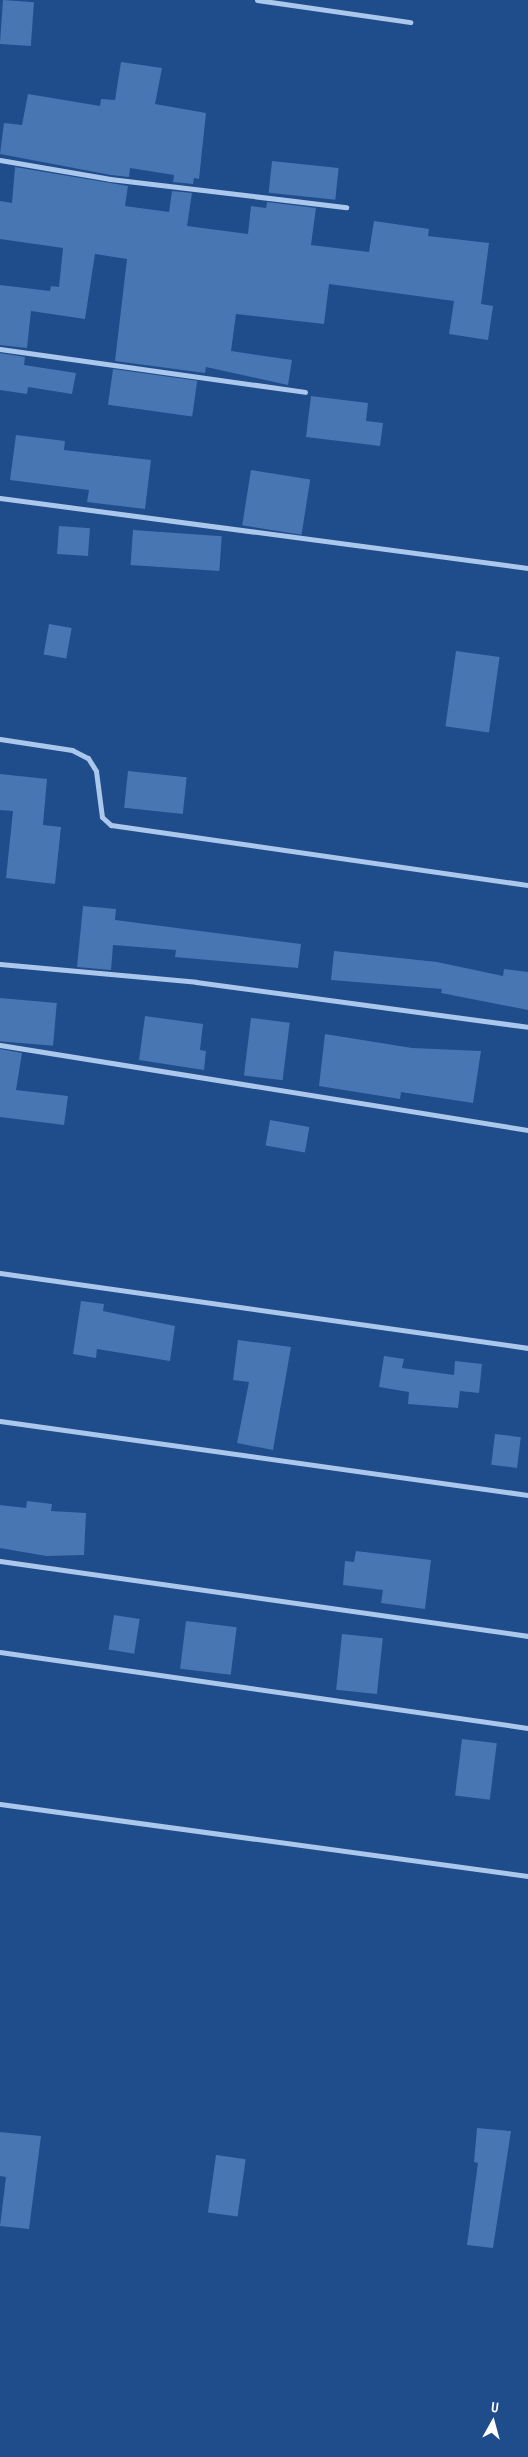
<!DOCTYPE html>
<html>
<head>
<meta charset="utf-8">
<style>
  body { margin:0 }
  #map { position:relative; width:528px; height:2457px; overflow:hidden; background:#1f4c8a; font-family:"PT Sans Narrow",sans-serif }
  div>[style] { position:absolute }
  .building>* { inset:0; background:#4776b2; transform-origin:0 0 }
  .minor>* { height:5px; margin:-2.5px; padding:0 2.5px; transform-origin:2.5px; border-radius:2.5px; background:#abc7eb }
  span { translate:-50% -50%; white-space:nowrap; text-align:center; line-height:1.15; -webkit-text-stroke:4px #1f4c8a; paint-order:stroke }
  .north { position:absolute; left:468px; top:2397px; width:50px; height:50px; -webkit-text-stroke:4px #1f4c8a; paint-order:stroke; rotate:7deg; font-size:14px; font-weight:700; line-height:20px; text-align:center; color:#fff }
  .north::after { content:''; display:block; margin:auto; width:18px; height:22px; background:#fff; clip-path:polygon(50% 0,100% 100%,50% 72%,0 100%) }
</style>
</head>
<body>
<div id="map">
  <div class="building">
    <div style="left:3px;top:0;width:31px;height:44px;rotate:4deg"></div>
    <div style="clip-path:polygon(121px 62px,162px 68px,155px 104px,206px 113px,199px 179px,194px 178px,193px 184px,173px 182px,174px 175px,130px 168px,129px 177px,111px 175px,0 154px,4px 123px,22px 125px,28px 94px,100px 106px,101px 99px,115px 100px)"></div>
    <div style="left:272px;top:161px;width:67px;height:32px;rotate:6deg"></div>
    <div style="clip-path:polygon(15px 167px,128px 186px,125px 206px,169px 212px,172px 191px,192px 193px,187px 226px,248px 234px,251px 206px,266px 208px,267px 202px,316px 208px,311px 245px,369px 252px,374px 221px,429px 229px,428px 236px,489px 243px,481px 304px,493px 306px,488px 340px,449px 334px,454px 301px,329px 284px,324px 324px,236px 314px,231px 351px,292px 360px,288px 385px,206px 367px,205px 373px,115px 361px,127px 259px,95px 254px,85px 319px,31px 311px,27px 348px,0 345px,0 285px,50px 291px,51px 286px,59px 287px,63px 248px,0 239px,0 201px,12px 203px)"></div>
    <div style="clip-path:polygon(0 353px,25px 357px,24px 365px,76px 373px,72px 394px,28px 387px,27px 394px,0 390px)"></div>
    <div style="left:113px;top:369px;width:85px;height:36px;rotate:8deg"></div>
    <div style="clip-path:polygon(311px 396px,368px 403px,366px 421px,383px 423px,380px 446px,306px 437px)"></div>
    <div style="clip-path:polygon(16px 435px,65px 441px,64px 450px,151px 460px,145px 509px,87px 502px,89px 490px,10px 480px)"></div>
    <div style="left:251px;top:470px;width:60px;height:56px;rotate:9deg"></div>
    <div style="left:59px;top:526px;width:31px;height:28px;rotate:4deg"></div>
    <div style="left:133px;top:530px;width:89px;height:35px;rotate:4deg"></div>
    <div style="left:49px;top:624px;width:23px;height:31px;rotate:10deg"></div>
    <div style="left:456px;top:651px;width:44px;height:76px;rotate:8deg"></div>
    <div style="left:128px;top:771px;width:59px;height:37px;rotate:6deg"></div>
    <div style="clip-path:polygon(0 774px,47px 779px,43px 825px,61px 827px,55px 884px,6px 878px,13px 811px,0 810px)"></div>
    <div style="clip-path:polygon(83px 906px,116px 909px,115px 920px,301px 944px,298px 968px,175px 957px,176px 950px,113px 945px,111px 970px,77px 967px)"></div>
    <div style="clip-path:polygon(334px 951px,437px 962px,503px 976px,504px 969px,528px 972px,528px 1010px,441px 993px,442px 989px,331px 980px)"></div>
    <div style="left:0;top:998px;width:57px;height:43px;rotate:5deg"></div>
    <div style="clip-path:polygon(145px 1016px,203px 1024px,200px 1050px,206px 1051px,204px 1070px,139px 1060px)"></div>
    <div style="left:251px;top:1018px;width:39px;height:58px;rotate:7deg"></div>
    <div style="clip-path:polygon(325px 1034px,412px 1048px,481px 1051px,473px 1103px,401px 1092px,400px 1099px,319px 1086px)"></div>
    <div style="clip-path:polygon(0 1049px,22px 1053px,16px 1090px,68px 1096px,64px 1125px,0 1117px)"></div>
    <div style="left:270px;top:1120px;width:40px;height:26px;rotate:10deg"></div>
    <div style="clip-path:polygon(81px 1301px,104px 1304px,103px 1311px,175px 1326px,170px 1361px,97px 1349px,96px 1358px,73px 1354px)"></div>
    <div style="clip-path:polygon(238px 1340px,291px 1347px,273px 1450px,237px 1443px,249px 1382px,233px 1380px)"></div>
    <div style="clip-path:polygon(384px 1356px,404px 1359px,402px 1368px,454px 1375px,455px 1361px,482px 1364px,479px 1393px,460px 1391px,458px 1408px,408px 1404px,409px 1392px,379px 1387px)"></div>
    <div style="left:495px;top:1434px;width:26px;height:31px;rotate:7deg"></div>
    <div style="clip-path:polygon(27px 1501px,52px 1504px,51px 1511px,86px 1513px,84px 1555px,46px 1556px,0 1548px,0 1505px,26px 1508px)"></div>
    <div style="clip-path:polygon(356px 1551px,431px 1560px,425px 1609px,381px 1603px,383px 1590px,343px 1585px,345px 1561px,354px 1562px)"></div>
    <div style="left:114px;top:1615px;width:26px;height:35px;rotate:9deg"></div>
    <div style="left:186px;top:1621px;width:51px;height:48px;rotate:7deg"></div>
    <div style="left:342px;top:1634px;width:41px;height:56px;rotate:6deg"></div>
    <div style="left:462px;top:1739px;width:35px;height:57px;rotate:7deg"></div>
    <div style="clip-path:polygon(477px 2128px,511px 2131px,493px 2248px,467px 2245px,478px 2163px,474px 2162px)"></div>
    <div style="clip-path:polygon(0 2132px,41px 2136px,29px 2229px,0 2226px,6px 2177px,0 2176px)"></div>
    <div style="left:216px;top:2155px;width:30px;height:58px;rotate:8deg"></div>
  </div>
  <div class="minor">
    <div style="left:257px;top:0;width:155px;rotate:8.2deg"></div>
    <div style="left:0;top:160px;width:112px;rotate:9.8deg"></div>
    <div style="left:110px;top:179px;width:238px;rotate:6.8deg"></div>
    <div style="left:0;top:349px;width:308px;rotate:8deg"></div>
    <div style="left:0;top:498px;width:533px;rotate:7.55deg"></div>
    <div style="left:0;top:739px;width:73px;rotate:8.7deg"></div>
    <div style="left:72px;top:750px;width:18px;rotate:27deg"></div>
    <div style="left:88px;top:758px;width:15px;rotate:58deg"></div>
    <div style="left:96px;top:771px;width:46px;rotate:82.6deg"></div>
    <div style="left:102px;top:817px;width:12px;rotate:42deg"></div>
    <div style="left:111px;top:825px;width:421px;rotate:8.2deg"></div>
    <div style="left:0;top:964px;width:197px;rotate:5.2deg"></div>
    <div style="left:196px;top:982px;width:335px;rotate:7.7deg"></div>
    <div style="left:0;top:1045px;width:535px;rotate:9.15deg"></div>
    <div style="left:0;top:1273px;width:533px;rotate:8.08deg"></div>
    <div style="left:0;top:1421px;width:533px;rotate:7.98deg"></div>
    <div style="left:0;top:1561px;width:533px;rotate:8.08deg"></div>
    <div style="left:0;top:1652px;width:533px;rotate:8.19deg"></div>
    <div style="left:0;top:1804px;width:533px;rotate:7.77deg"></div>
  </div>
  <div class="north">U</div>
</div>
</body>
</html>
